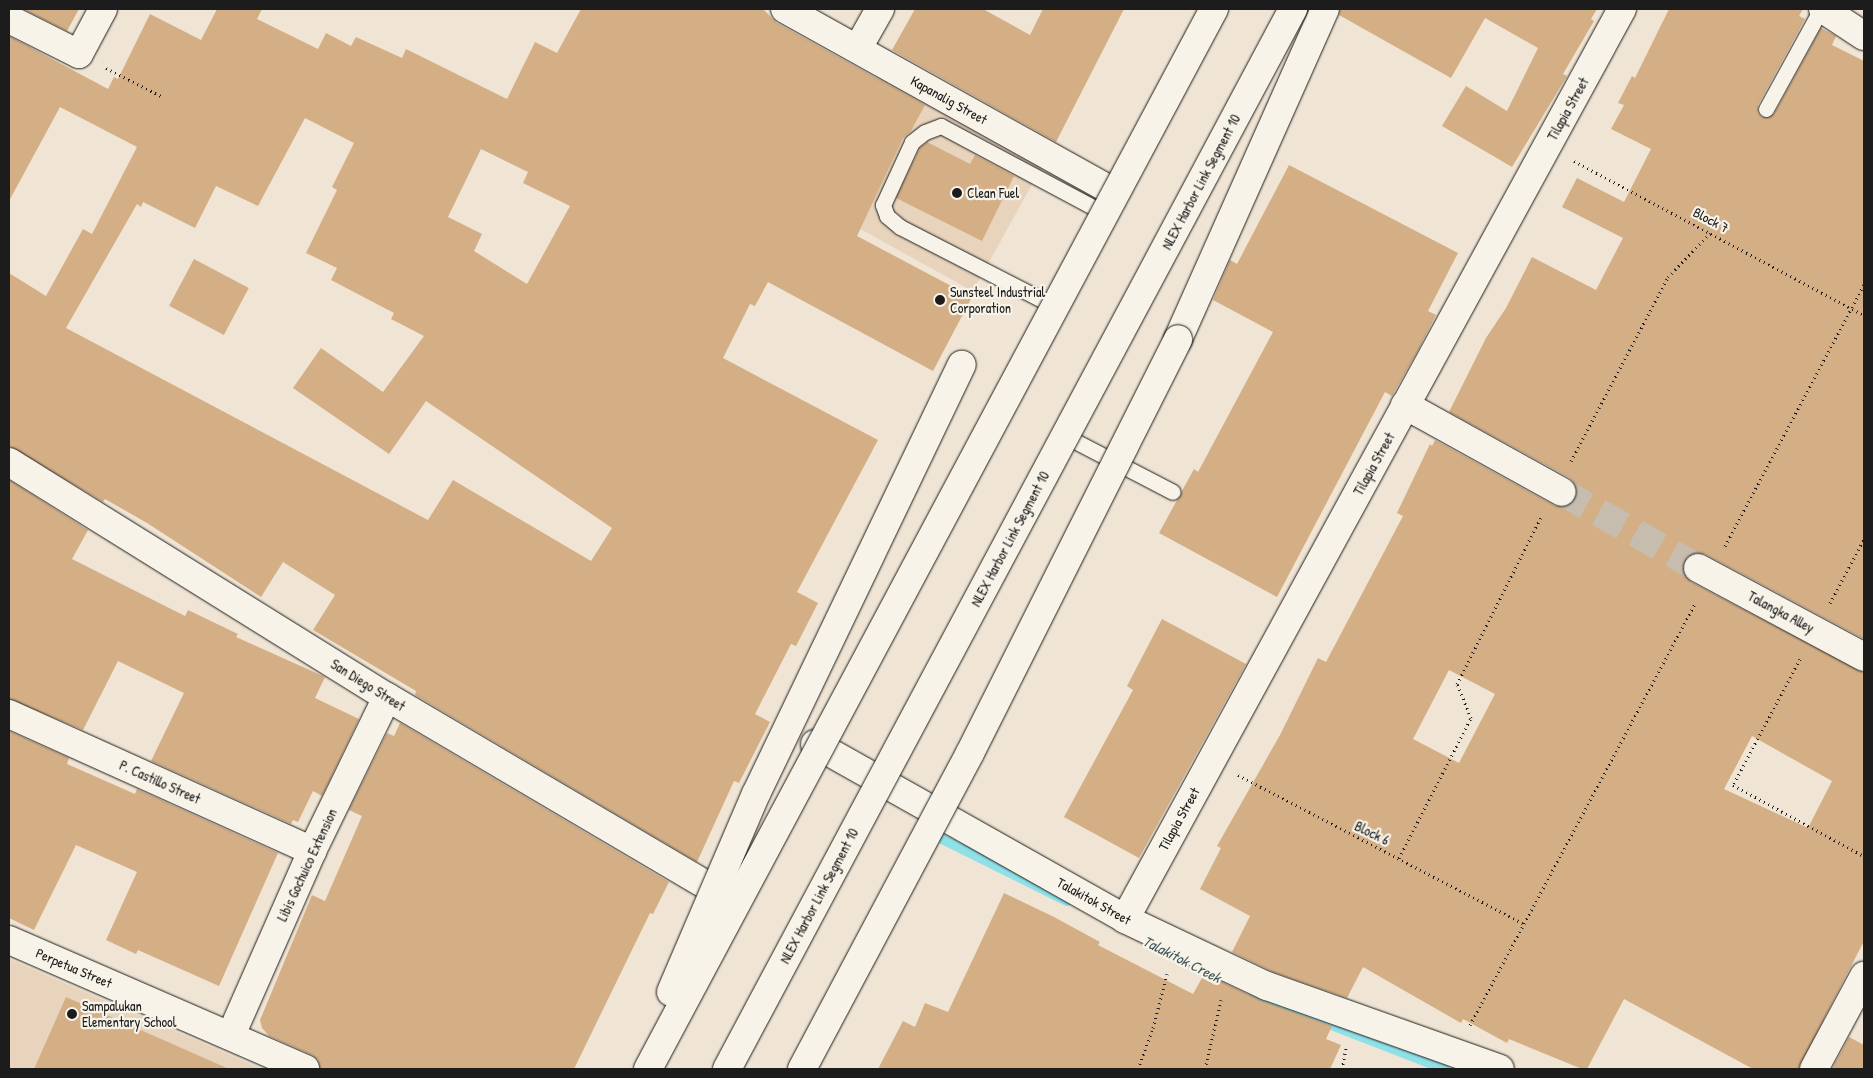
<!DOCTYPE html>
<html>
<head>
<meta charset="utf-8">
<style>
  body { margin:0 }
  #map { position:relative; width:1873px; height:1078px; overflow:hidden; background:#f0e5d4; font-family:"Patrick Hand",sans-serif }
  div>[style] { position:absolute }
  .built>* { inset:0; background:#e8d4bc; transform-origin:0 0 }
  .stream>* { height:10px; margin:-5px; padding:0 5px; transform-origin:5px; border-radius:5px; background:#8fe1e7 }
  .building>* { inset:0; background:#d4ae85; transform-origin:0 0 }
  .street-tunnel>* { height:28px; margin-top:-14px; transform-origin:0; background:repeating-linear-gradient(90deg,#c6bdaf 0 28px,transparent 0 42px) }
  .path>* { height:3px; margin-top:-1.5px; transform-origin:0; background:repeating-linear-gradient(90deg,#1c1c1c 0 1px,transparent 0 5px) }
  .roads { filter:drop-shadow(0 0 1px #1c1c1c) drop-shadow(0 0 1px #1c1c1c) }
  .lane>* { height:15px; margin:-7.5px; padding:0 7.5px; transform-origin:7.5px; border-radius:7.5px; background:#f7f3e8 }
  .street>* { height:28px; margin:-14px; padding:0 14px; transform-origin:14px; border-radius:14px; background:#f7f3e8 }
  .secondary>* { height:28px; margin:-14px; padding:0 14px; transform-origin:14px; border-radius:14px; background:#f7f3e8 }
  .highway>* { height:28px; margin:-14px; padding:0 14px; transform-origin:14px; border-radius:14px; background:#f7f3e8 }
  .bridges { filter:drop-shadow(0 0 1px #1c1c1c) drop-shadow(0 0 1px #1c1c1c) }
  .highway-bridge>* { height:28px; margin:-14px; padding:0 14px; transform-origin:14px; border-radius:14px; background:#f7f3e8 }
  .dots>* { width:14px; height:14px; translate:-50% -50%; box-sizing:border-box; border:2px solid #f7f3e8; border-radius:50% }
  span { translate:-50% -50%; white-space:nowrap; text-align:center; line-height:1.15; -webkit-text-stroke:4.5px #f7f3e8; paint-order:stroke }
  .street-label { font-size:14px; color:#1c1c1c }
  .poi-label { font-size:14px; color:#1c1c1c }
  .left { translate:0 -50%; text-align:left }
  .water-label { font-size:15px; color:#3e5759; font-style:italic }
  .frame { position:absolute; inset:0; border:10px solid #1c1c1c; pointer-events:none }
</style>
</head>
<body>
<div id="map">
  <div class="built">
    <div style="left:880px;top:73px;width:187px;height:146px;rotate:29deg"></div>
    <div style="clip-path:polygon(9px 959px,262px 1069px,9px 1069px)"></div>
  </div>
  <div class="stream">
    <div style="left:928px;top:832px;width:155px;rotate:26.4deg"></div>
    <div style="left:1254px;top:995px;width:205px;rotate:21.2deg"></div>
  </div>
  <div class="building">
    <div style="clip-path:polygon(23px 9px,79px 9px,67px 31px)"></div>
    <div style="clip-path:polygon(evenodd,217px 9px,262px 9px,257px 19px,318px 49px,326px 33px,351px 46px,356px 37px,402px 58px,406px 49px,507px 99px,535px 42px,557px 53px,581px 9px,763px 9px,777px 23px,925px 105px,911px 131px,903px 138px,857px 236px,972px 297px,933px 371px,768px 282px,755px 306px,750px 304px,723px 358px,878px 440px,797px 592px,818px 603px,796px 646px,791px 644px,755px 714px,770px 722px,739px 783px,734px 781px,697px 862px,415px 695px,416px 691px,313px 630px,335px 595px,283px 562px,261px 597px,147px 523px,105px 499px,103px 502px,9px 446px,9px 273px,46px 296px,83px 229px,92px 234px,137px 147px,60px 107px,9px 201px,9px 36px,108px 89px,114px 77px,118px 79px,150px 14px,201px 40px,217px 9px,305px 118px,354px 143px,332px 187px,337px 190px,306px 253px,337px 268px,331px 280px,394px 313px,391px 319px,424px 336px,383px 392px,321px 348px,293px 388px,389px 454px,426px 401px,612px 528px,591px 561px,453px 480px,428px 520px,66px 328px,137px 204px,141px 207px,143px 202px,195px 228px,216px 186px,258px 206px,305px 118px,217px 9px,481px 149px,528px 172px,523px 183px,570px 206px,527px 284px,474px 251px,482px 234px,448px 217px,481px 149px)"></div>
    <div style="clip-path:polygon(915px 9px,983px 9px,1030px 35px,1043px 9px,1124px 9px,1056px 142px,892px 50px)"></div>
    <div style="clip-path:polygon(1340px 9px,1597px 9px,1591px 19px,1594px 21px,1563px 74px,1567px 76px,1512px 167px,1442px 126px,1466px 86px,1507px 111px,1538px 48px,1485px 18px,1451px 78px,1339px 15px)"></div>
    <div style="clip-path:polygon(evenodd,1669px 9px,1803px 9px,1799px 16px,1805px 19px,1758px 105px,1758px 113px,1762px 117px,1774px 114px,1821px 28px,1836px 36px,1832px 45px,1864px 61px,1864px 639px,1705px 554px,1690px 555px,1682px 568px,1691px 582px,1864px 673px,1864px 941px,1798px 1069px,1753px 1069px,1624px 999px,1587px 1069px,1582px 1069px,1509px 1039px,1507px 1043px,1463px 1019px,1461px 1023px,1363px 967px,1347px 998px,1273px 972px,1232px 952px,1250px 916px,1200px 889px,1221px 848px,1217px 846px,1280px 735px,1318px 658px,1326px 662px,1403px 516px,1397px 513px,1430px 444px,1432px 446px,1435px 440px,1555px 506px,1570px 506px,1576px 499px,1576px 484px,1570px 478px,1449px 412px,1486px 338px,1506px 308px,1532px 257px,1596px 290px,1623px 238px,1562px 207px,1577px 178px,1624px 202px,1651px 149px,1611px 129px,1624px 105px,1618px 103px,1632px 76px,1635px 78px,1669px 9px,1449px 670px,1495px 694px,1459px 763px,1413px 739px,1449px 670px,1669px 9px,1752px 736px,1832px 781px,1808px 828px,1724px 789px,1752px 736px)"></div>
    <div style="clip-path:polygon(927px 142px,970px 164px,975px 155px,1014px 176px,982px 241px,896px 198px,920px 148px)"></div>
    <div style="clip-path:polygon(1289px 165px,1458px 253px,1428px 311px,1436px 315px,1417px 352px,1392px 396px,1385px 392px,1277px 597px,1159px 533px,1194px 469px,1198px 472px,1273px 332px,1213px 300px,1230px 260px,1237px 264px)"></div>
    <div style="left:194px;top:259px;width:62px;height:53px;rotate:28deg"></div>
    <div style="clip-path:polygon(9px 480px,88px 530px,72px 559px,185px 616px,188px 610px,238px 634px,236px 637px,325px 677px,315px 698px,359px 719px,322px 796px,313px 791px,298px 822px,293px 820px,291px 824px,151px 761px,184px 693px,118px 661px,83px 730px,9px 699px)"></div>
    <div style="clip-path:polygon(1162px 619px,1246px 664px,1139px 858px,1064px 817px,1133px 690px,1127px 686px)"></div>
    <div style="clip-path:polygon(400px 723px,669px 882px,653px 914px,650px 913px,574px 1069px,320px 1069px,318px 1060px,312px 1055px,269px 1036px,262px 1028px,260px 1020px,312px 895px,325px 901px,362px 816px,349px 810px,387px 733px,394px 736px)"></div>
    <div style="clip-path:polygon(9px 731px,69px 758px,67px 764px,135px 794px,137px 789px,278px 853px,219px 986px,138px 950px,136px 954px,106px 940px,137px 872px,76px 845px,34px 930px,9px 918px)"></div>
    <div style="clip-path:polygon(1004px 893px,1054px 917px,1100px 942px,1098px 945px,1193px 994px,1202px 978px,1215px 985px,1218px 980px,1262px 1001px,1332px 1026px,1326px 1039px,1341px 1045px,1330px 1069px,878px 1069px,903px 1021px,915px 1027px,925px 1003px,948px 1012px)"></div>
    <div style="clip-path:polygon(66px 997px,229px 1069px,34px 1069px)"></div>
    <div style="clip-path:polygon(1849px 1037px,1864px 1045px,1864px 1069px,1832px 1069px)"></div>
  </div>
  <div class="street-tunnel">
    <div style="left:1562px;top:492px;width:156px;rotate:29.2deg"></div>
  </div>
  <div class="path">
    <div style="left:106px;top:68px;width:62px;rotate:27deg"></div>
    <div style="left:1574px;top:161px;width:328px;rotate:28deg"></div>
    <div style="left:1571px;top:461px;width:208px;rotate:-62.2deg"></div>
    <div style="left:1668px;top:277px;width:62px;rotate:-46.3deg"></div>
    <div style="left:1725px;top:546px;width:296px;rotate:-62deg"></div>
    <div style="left:1830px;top:603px;width:72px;rotate:-62deg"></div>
    <div style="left:1800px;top:659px;width:143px;rotate:118deg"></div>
    <div style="left:1733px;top:785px;width:149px;rotate:28.5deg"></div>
    <div style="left:1238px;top:775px;width:322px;rotate:27.5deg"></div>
    <div style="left:1399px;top:858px;width:157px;rotate:-62.8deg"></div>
    <div style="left:1471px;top:718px;width:37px;rotate:-112deg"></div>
    <div style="left:1457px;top:684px;width:187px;rotate:-63.3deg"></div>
    <div style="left:1470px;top:1025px;width:478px;rotate:-61.9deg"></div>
    <div style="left:1138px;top:1069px;width:44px;rotate:-69.9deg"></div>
    <div style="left:1153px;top:1028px;width:56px;rotate:-75.5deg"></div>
    <div style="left:1205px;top:1069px;width:71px;rotate:-76.9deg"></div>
    <div style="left:1342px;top:1069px;width:21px;rotate:-79deg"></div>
  </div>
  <div class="roads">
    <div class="lane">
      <div style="left:1766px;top:109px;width:114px;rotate:-61.2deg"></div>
      <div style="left:1052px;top:305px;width:171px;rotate:-152.8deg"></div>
      <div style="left:900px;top:227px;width:17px;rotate:-140deg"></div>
      <div style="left:887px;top:216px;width:12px;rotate:-110deg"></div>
      <div style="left:883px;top:205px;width:69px;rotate:-65.3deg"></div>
      <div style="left:912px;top:142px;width:16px;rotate:-38deg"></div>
      <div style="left:925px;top:132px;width:17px;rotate:-21deg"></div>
      <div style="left:941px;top:126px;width:183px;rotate:28.1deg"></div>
      <div style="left:1075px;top:441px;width:110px;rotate:27.5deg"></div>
    </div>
    <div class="street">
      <div style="left:785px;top:9px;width:374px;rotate:29.1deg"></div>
      <div style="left:9px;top:19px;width:78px;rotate:26.6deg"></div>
      <div style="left:79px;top:54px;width:51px;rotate:-61.9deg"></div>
      <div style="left:858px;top:48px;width:45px;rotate:-60.6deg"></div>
      <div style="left:1405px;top:405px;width:179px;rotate:29deg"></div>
      <div style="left:9px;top:462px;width:445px;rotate:31.9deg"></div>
      <div style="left:387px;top:697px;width:399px;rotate:30.5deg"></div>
      <div style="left:1698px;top:568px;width:188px;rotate:28.2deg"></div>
      <div style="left:9px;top:714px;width:333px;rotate:24.3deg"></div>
      <div style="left:815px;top:744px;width:356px;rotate:29.4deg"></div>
      <div style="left:1125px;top:919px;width:157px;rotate:25.3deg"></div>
      <div style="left:1267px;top:986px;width:247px;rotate:19.6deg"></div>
      <div style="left:1125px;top:919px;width:1037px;rotate:-61.36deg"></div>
      <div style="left:9px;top:940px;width:323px;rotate:23.5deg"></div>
      <div style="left:231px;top:1035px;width:201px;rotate:-66.2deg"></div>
      <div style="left:312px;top:851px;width:171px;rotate:-64deg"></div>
      <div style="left:1814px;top:1069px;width:106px;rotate:-61.7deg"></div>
    </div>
    <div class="secondary">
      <div style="left:1823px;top:9px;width:49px;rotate:33.4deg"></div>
    </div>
    <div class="highway">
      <div style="left:1178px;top:339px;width:361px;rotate:-66deg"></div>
    </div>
  </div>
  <div class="bridges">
    <div class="highway-bridge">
      <div style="left:671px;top:992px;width:215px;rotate:-66.8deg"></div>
      <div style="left:756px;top:794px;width:476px;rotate:-64.4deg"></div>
      <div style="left:648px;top:1069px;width:1202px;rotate:-61.9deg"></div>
      <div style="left:727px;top:1069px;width:1202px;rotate:-61.9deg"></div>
      <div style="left:802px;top:1069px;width:358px;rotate:-62deg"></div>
      <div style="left:970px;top:753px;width:463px;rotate:-63.3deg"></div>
    </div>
  </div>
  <div class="dots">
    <div style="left:957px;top:193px;background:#1c1c1c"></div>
    <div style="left:940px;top:300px;background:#1c1c1c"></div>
    <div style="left:72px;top:1014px;background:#1c1c1c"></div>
  </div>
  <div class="street-label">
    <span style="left:949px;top:100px;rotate:29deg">Kapanalig Street</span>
    <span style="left:1568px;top:109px;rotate:-61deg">Tilapia Street</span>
    <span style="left:1201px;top:182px;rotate:-62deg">NLEX Harbor Link Segment 10</span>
    <span style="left:1711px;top:220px;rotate:28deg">Block 7</span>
    <span style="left:1374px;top:464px;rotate:-61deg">Tilapia Street</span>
    <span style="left:1010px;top:539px;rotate:-62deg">NLEX Harbor Link Segment 10</span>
    <span style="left:1781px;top:612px;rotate:28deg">Talangka Alley</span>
    <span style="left:368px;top:685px;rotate:32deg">San Diego Street</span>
    <span style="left:160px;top:782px;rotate:24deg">P. Castillo Street</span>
    <span style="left:1179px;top:819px;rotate:-61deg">Tilapia Street</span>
    <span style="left:1372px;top:833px;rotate:26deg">Block 6</span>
    <span style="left:307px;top:865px;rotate:-65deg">Libis Gochuico Extension</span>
    <span style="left:819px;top:896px;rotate:-62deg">NLEX Harbor Link Segment 10</span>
    <span style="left:1094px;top:901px;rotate:29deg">Talakitok Street</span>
    <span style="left:74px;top:968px;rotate:23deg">Perpetua Street</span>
  </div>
  <div class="poi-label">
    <span class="left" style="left:967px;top:193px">Clean Fuel</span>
    <span class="left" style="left:950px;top:300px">Sunsteel Industrial<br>Corporation</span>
    <span class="left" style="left:82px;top:1014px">Sampalukan<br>Elementary School</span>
  </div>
  <div class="water-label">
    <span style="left:1182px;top:959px;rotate:27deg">Talakitok Creek</span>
  </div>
  <div class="frame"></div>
</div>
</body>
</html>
